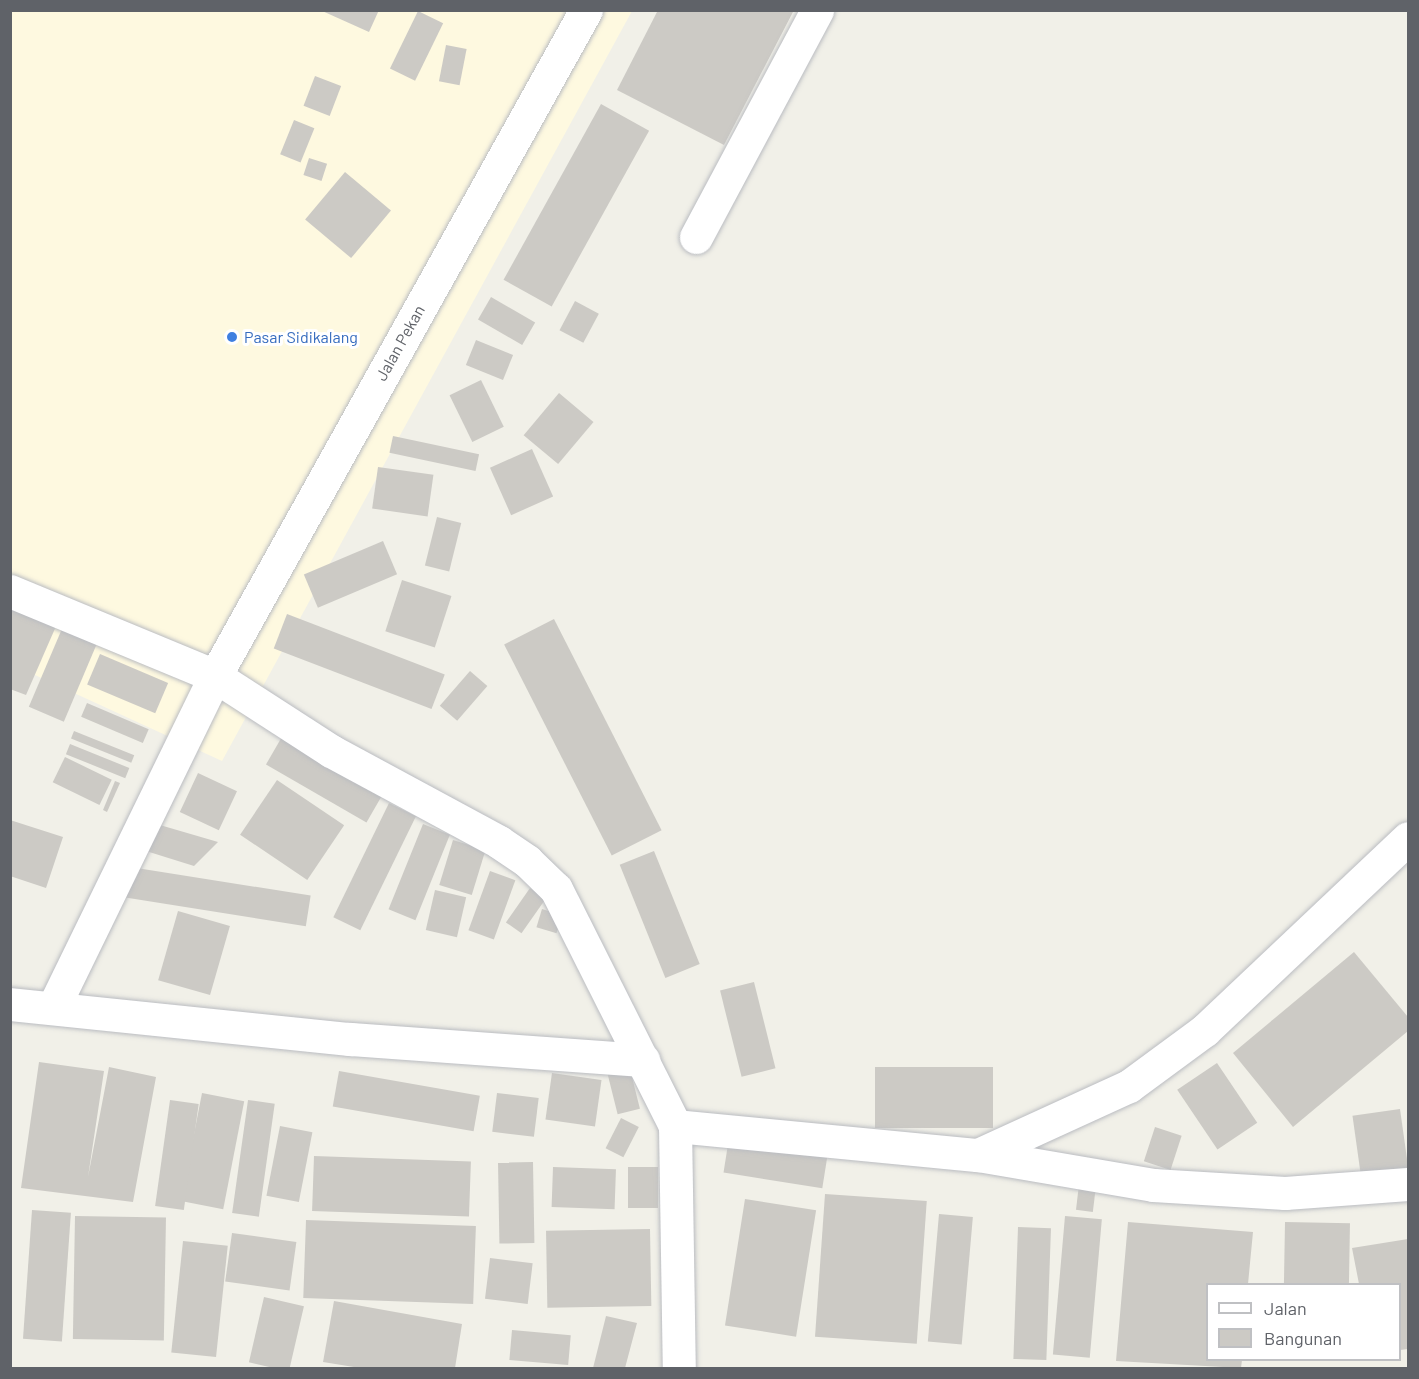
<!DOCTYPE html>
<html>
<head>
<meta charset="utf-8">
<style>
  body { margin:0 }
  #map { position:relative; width:1419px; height:1379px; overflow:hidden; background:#f1f0e8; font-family:Barlow,sans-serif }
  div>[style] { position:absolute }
  .commercial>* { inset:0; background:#fef9e0 }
  .building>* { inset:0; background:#cccac5; transform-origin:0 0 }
  .roads { filter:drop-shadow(0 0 2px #babcc1) drop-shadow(0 0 2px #babcc1) }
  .minor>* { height:33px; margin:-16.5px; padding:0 16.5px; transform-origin:16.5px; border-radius:16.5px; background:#fff }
  .dots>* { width:16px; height:16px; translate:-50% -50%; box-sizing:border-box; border:3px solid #fff; border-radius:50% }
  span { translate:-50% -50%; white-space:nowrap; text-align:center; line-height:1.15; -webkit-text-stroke:6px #fff; paint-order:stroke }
  .shop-label { font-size:16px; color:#366cbe }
  .left { translate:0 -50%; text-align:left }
  .street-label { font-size:16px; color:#5f6268 }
  .frame { position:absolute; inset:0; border:12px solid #5f6268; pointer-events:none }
  .legend { position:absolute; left:1206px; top:1283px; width:195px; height:78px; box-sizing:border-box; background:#fff; border:2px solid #bfc0c3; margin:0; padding:8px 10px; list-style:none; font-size:18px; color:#5f6268 }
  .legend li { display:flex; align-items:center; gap:12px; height:30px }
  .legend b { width:30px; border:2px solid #bfc0c3 }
</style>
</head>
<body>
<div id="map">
  <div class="commercial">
    <div style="clip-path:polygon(11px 11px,632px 11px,222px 761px,11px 664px)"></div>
  </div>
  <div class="building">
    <div style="clip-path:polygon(320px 10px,379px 10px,369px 32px)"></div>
    <div style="clip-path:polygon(658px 10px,794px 10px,724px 145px,617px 90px)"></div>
    <div style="left:418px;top:11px;width:28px;height:64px;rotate:26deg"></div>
    <div style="left:446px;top:45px;width:21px;height:37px;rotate:11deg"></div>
    <div style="left:315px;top:76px;width:28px;height:32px;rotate:21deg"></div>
    <div style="left:601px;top:104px;width:55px;height:201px;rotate:29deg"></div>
    <div style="left:294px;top:120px;width:22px;height:37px;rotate:22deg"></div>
    <div style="left:309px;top:158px;width:19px;height:18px;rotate:18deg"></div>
    <div style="left:345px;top:172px;width:60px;height:62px;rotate:40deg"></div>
    <div style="left:491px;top:297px;width:51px;height:26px;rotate:30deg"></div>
    <div style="left:575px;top:301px;width:27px;height:33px;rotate:28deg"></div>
    <div style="left:476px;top:340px;width:40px;height:27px;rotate:22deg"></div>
    <div style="left:481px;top:380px;width:52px;height:35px;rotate:64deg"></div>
    <div style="left:559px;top:393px;width:45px;height:55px;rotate:40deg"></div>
    <div style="left:393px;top:436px;width:88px;height:17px;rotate:12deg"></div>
    <div style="left:532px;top:449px;width:52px;height:46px;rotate:66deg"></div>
    <div style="left:378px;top:467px;width:56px;height:42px;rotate:8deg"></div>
    <div style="left:437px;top:517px;width:25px;height:50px;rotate:14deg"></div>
    <div style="left:383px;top:541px;width:36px;height:86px;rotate:67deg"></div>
    <div style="left:402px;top:580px;width:52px;height:54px;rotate:18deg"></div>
    <div style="clip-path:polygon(10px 604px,57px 624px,26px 695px,10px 689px)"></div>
    <div style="left:287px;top:614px;width:169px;height:37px;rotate:21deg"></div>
    <div style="left:554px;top:619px;width:237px;height:56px;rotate:63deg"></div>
    <div style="left:64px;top:624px;width:38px;height:90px;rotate:23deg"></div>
    <div style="left:100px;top:654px;width:74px;height:33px;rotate:23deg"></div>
    <div style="left:470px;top:671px;width:23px;height:46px;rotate:41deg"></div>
    <div style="left:87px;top:703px;width:67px;height:15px;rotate:23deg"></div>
    <div style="left:74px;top:731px;width:65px;height:8px;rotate:22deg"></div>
    <div style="left:283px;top:735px;width:116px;height:34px;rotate:30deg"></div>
    <div style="left:70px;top:744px;width:64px;height:11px;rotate:22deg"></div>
    <div style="left:65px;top:757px;width:52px;height:28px;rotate:26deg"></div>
    <div style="left:198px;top:773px;width:43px;height:43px;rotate:25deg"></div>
    <div style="left:277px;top:780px;width:81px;height:66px;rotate:34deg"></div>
    <div style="clip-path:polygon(115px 781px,120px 783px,107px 812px,103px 810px)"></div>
    <div style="left:389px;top:803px;width:30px;height:127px;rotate:26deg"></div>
    <div style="clip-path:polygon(10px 820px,63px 837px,46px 888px,10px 876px)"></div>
    <div style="clip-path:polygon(153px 823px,218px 842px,194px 866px,146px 851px)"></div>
    <div style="left:423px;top:824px;width:29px;height:92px;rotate:22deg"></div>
    <div style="left:453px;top:840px;width:34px;height:47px;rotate:17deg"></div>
    <div style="left:654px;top:851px;width:122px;height:37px;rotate:68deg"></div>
    <div style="left:124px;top:866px;width:189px;height:31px;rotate:9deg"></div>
    <div style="left:490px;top:871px;width:27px;height:63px;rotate:20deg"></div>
    <div style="left:530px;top:888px;width:19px;height:42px;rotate:35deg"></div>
    <div style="left:435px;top:890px;width:32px;height:41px;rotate:13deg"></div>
    <div style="left:542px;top:909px;width:21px;height:19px;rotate:17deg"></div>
    <div style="left:178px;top:911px;width:54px;height:72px;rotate:16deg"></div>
    <div style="clip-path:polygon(1354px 952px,1408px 1017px,1408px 1031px,1293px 1127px,1233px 1053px)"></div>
    <div style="left:754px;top:982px;width:89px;height:35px;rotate:76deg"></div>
    <div style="clip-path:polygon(39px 1062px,104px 1071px,88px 1177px,109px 1067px,156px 1077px,133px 1202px,21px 1188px)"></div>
    <div style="left:1217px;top:1063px;width:72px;height:48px;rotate:56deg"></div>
    <div style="left:875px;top:1067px;width:118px;height:61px"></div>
    <div style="left:630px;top:1069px;width:41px;height:23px;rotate:76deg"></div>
    <div style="left:339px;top:1071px;width:143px;height:36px;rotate:10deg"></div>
    <div style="left:552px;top:1073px;width:50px;height:47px;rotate:8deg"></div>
    <div style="left:202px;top:1093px;width:43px;height:110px;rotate:11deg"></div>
    <div style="left:497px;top:1093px;width:42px;height:39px;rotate:7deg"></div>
    <div style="left:170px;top:1100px;width:29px;height:107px;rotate:8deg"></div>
    <div style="left:248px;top:1100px;width:27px;height:114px;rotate:8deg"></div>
    <div style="left:1400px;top:1109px;width:59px;height:48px;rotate:82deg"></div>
    <div style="left:621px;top:1118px;width:20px;height:34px;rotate:27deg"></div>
    <div style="left:280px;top:1126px;width:33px;height:71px;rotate:11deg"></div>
    <div style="left:1155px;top:1127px;width:28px;height:36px;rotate:18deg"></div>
    <div style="left:729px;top:1138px;width:100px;height:35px;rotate:9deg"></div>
    <div style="left:314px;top:1156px;width:157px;height:55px;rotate:2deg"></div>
    <div style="left:533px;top:1162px;width:81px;height:35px;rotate:89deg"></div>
    <div style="left:553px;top:1167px;width:63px;height:40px;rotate:2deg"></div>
    <div style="left:628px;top:1167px;width:30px;height:41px"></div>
    <div style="left:1079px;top:1185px;width:17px;height:25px;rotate:7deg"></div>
    <div style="left:825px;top:1194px;width:102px;height:143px;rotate:4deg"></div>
    <div style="left:745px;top:1199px;width:72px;height:128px;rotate:9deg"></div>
    <div style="left:32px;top:1210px;width:39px;height:129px;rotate:4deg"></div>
    <div style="left:939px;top:1214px;width:34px;height:128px;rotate:5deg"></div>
    <div style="left:75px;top:1216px;width:91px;height:123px;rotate:1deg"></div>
    <div style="left:1065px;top:1216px;width:37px;height:139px;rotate:5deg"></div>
    <div style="left:306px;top:1220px;width:170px;height:78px;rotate:2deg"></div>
    <div style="clip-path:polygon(1128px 1222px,1253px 1232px,1248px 1284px,1208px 1284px,1208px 1360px,1242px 1360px,1241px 1368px,1116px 1361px)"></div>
    <div style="left:1285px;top:1222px;width:65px;height:62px;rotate:1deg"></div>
    <div style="left:1018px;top:1227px;width:33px;height:132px;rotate:2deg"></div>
    <div style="left:650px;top:1229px;width:77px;height:104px;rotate:89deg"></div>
    <div style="left:232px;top:1233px;width:65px;height:49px;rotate:8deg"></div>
    <div style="clip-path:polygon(1408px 1239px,1408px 1349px,1400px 1350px,1400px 1284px,1359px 1284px,1352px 1248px)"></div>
    <div style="left:183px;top:1241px;width:45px;height:112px;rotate:6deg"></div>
    <div style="left:490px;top:1258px;width:43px;height:41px;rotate:7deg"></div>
    <div style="left:264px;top:1297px;width:41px;height:67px;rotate:13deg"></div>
    <div style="clip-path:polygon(334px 1301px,462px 1324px,455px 1368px,360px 1368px,323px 1362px)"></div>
    <div style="clip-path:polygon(606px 1316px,637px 1323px,625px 1368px,593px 1368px)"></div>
    <div style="left:512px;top:1330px;width:59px;height:30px;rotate:5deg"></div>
  </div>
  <div class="roads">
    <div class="minor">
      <div style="left:696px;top:237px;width:257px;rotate:-61.9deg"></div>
      <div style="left:10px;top:591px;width:222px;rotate:22.5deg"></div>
      <div style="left:215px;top:676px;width:138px;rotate:32.9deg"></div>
      <div style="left:331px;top:751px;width:191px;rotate:28.4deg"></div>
      <div style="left:499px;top:842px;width:34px;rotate:34deg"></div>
      <div style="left:527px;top:861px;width:40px;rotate:44deg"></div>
      <div style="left:556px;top:889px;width:265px;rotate:63.3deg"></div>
      <div style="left:675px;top:1126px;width:242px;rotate:89.1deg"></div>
      <div style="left:10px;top:1004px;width:342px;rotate:5.9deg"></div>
      <div style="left:350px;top:1039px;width:294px;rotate:4.1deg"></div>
      <div style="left:54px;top:1006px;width:367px;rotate:-64deg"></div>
      <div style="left:215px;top:676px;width:762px;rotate:-60.88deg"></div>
      <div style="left:675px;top:1126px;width:304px;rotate:5.5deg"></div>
      <div style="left:978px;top:1155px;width:166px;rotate:-24.6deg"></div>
      <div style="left:1129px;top:1086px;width:94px;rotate:-36.4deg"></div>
      <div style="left:1205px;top:1030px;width:279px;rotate:-43.4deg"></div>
      <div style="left:978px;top:1155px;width:178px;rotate:9.7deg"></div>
      <div style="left:1153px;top:1185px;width:132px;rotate:3.5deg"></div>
      <div style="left:1285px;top:1193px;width:123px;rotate:-4.2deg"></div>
    </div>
  </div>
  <div class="dots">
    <div style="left:232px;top:337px;background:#3f7fe0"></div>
  </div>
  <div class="shop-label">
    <span class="left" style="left:244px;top:337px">Pasar Sidikalang</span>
  </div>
  <div class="street-label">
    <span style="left:400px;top:343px;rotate:-61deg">Jalan Pekan</span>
  </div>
  <div class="frame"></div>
  <ul class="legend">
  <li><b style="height:8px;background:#fff"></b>Jalan</li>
  <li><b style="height:16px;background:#cccac5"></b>Bangunan</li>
  </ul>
</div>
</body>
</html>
